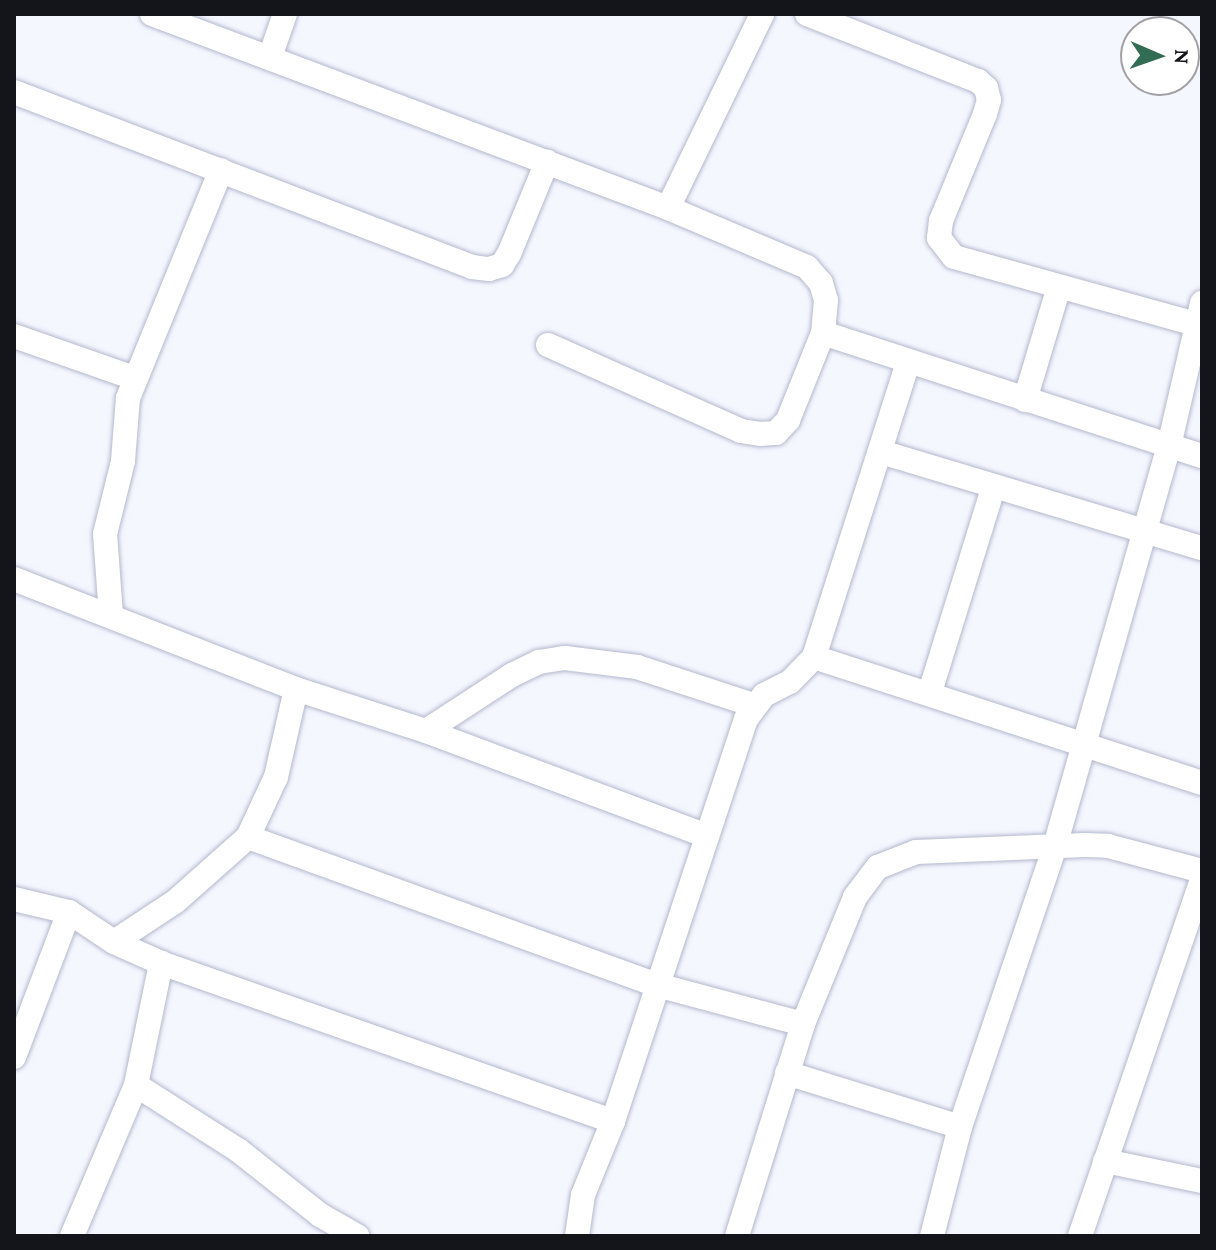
<!DOCTYPE html>
<html>
<head>
<meta charset="utf-8">
<style>
  body { margin:0 }
  #map { position:relative; width:1216px; height:1250px; overflow:hidden; background:#f5f7ff; font-family:"Crimson Pro",serif }
  div>[style] { position:absolute }
  .roads { filter:drop-shadow(0 0 2px #b4b8cb) drop-shadow(0 0 2px #b4b8cb) }
  .minor>* { height:24px; margin:-12px; padding:0 12px; transform-origin:12px; border-radius:12px; background:#fff }
  span { translate:-50% -50%; white-space:nowrap; text-align:center; line-height:1.15; -webkit-text-stroke:6px #fff; paint-order:stroke }
  .frame { position:absolute; inset:0; border:16px solid #13151b; pointer-events:none }
  .north { position:absolute; left:1120px; top:16px; width:80px; height:80px; box-sizing:border-box; background:#fff; border:2px solid #a1a1a4; border-radius:50%; rotate:92deg; font-size:22px; font-weight:700; line-height:32px; text-align:center; color:#13151b }
  .north::after { content:''; display:block; margin:auto; width:28px; height:36px; background:#336c55; clip-path:polygon(50% 0,100% 100%,50% 72%,0 100%) }
</style>
</head>
<body>
<div id="map">
  <div class="roads">
    <div class="minor">
      <div style="left:152px;top:14px;width:551px;rotate:20.6deg"></div>
      <div style="left:668px;top:208px;width:151px;rotate:23deg"></div>
      <div style="left:807px;top:267px;width:21px;rotate:49deg"></div>
      <div style="left:821px;top:283px;width:18px;rotate:74deg"></div>
      <div style="left:826px;top:300px;width:33px;rotate:95deg"></div>
      <div style="left:823px;top:333px;width:398px;rotate:18deg"></div>
      <div style="left:807px;top:14px;width:184px;rotate:21.4deg"></div>
      <div style="left:978px;top:81px;width:11px;rotate:41deg"></div>
      <div style="left:986px;top:88px;width:12px;rotate:76deg"></div>
      <div style="left:989px;top:100px;width:15px;rotate:106deg"></div>
      <div style="left:985px;top:114px;width:116px;rotate:112.4deg"></div>
      <div style="left:941px;top:221px;width:17px;rotate:97deg"></div>
      <div style="left:939px;top:238px;width:24px;rotate:52deg"></div>
      <div style="left:954px;top:257px;width:257px;rotate:15.5deg"></div>
      <div style="left:270px;top:57px;width:46px;rotate:-70.8deg"></div>
      <div style="left:14px;top:92px;width:490px;rotate:20.9deg"></div>
      <div style="left:472px;top:267px;width:17px;rotate:7deg"></div>
      <div style="left:489px;top:269px;width:14px;rotate:-17deg"></div>
      <div style="left:502px;top:265px;width:13px;rotate:-58deg"></div>
      <div style="left:509px;top:254px;width:100px;rotate:-67.6deg"></div>
      <div style="left:668px;top:208px;width:216px;rotate:-64.1deg"></div>
      <div style="left:14px;top:336px;width:127px;rotate:19.3deg"></div>
      <div style="left:548px;top:345px;width:211px;rotate:24deg"></div>
      <div style="left:741px;top:431px;width:19px;rotate:9deg"></div>
      <div style="left:760px;top:434px;width:16px;rotate:-4deg"></div>
      <div style="left:776px;top:433px;width:18px;rotate:-47deg"></div>
      <div style="left:788px;top:420px;width:94px;rotate:-68.1deg"></div>
      <div style="left:1025px;top:400px;width:118px;rotate:-73.3deg"></div>
      <div style="left:881px;top:452px;width:335px;rotate:16.7deg"></div>
      <div style="left:14px;top:579px;width:303px;rotate:21.3deg"></div>
      <div style="left:296px;top:689px;width:137px;rotate:17.9deg"></div>
      <div style="left:426px;top:731px;width:300px;rotate:20.5deg"></div>
      <div style="left:111px;top:615px;width:81px;rotate:-94.2deg"></div>
      <div style="left:105px;top:534px;width:75px;rotate:-76.1deg"></div>
      <div style="left:123px;top:461px;width:63px;rotate:-85.5deg"></div>
      <div style="left:128px;top:398px;width:246px;rotate:-67.8deg"></div>
      <div style="left:814px;top:657px;width:408px;rotate:18deg"></div>
      <div style="left:930px;top:692px;width:214px;rotate:-72.8deg"></div>
      <div style="left:426px;top:731px;width:103px;rotate:-33.1deg"></div>
      <div style="left:512px;top:675px;width:30px;rotate:-26deg"></div>
      <div style="left:539px;top:662px;width:26px;rotate:-9deg"></div>
      <div style="left:565px;top:658px;width:73px;rotate:7.1deg"></div>
      <div style="left:637px;top:667px;width:122px;rotate:18.1deg"></div>
      <div style="left:248px;top:837px;width:435px;rotate:19.9deg"></div>
      <div style="left:657px;top:985px;width:151px;rotate:15deg"></div>
      <div style="left:14px;top:899px;width:57px;rotate:13.3deg"></div>
      <div style="left:69px;top:912px;width:54px;rotate:33.7deg"></div>
      <div style="left:114px;top:942px;width:51px;rotate:24.1deg"></div>
      <div style="left:161px;top:963px;width:479px;rotate:19.3deg"></div>
      <div style="left:114px;top:942px;width:74px;rotate:-33.5deg"></div>
      <div style="left:176px;top:901px;width:96px;rotate:-41.6deg"></div>
      <div style="left:248px;top:837px;width:66px;rotate:-65deg"></div>
      <div style="left:276px;top:777px;width:90px;rotate:-77.2deg"></div>
      <div style="left:14px;top:1057px;width:155px;rotate:-69.2deg"></div>
      <div style="left:787px;top:1073px;width:181px;rotate:17.3deg"></div>
      <div style="left:136px;top:1085px;width:121px;rotate:32.5deg"></div>
      <div style="left:238px;top:1150px;width:105px;rotate:38.4deg"></div>
      <div style="left:320px;top:1215px;width:43px;rotate:29.6deg"></div>
      <div style="left:1105px;top:1161px;width:99px;rotate:11.7deg"></div>
      <div style="left:72px;top:1236px;width:164px;rotate:-67deg"></div>
      <div style="left:136px;top:1085px;width:125px;rotate:-78.4deg"></div>
      <div style="left:577px;top:1236px;width:41px;rotate:-81.7deg"></div>
      <div style="left:583px;top:1195px;width:80px;rotate:-67.9deg"></div>
      <div style="left:613px;top:1121px;width:423px;rotate:-71.7deg"></div>
      <div style="left:746px;top:719px;width:30px;rotate:-53deg"></div>
      <div style="left:764px;top:695px;width:29px;rotate:-27deg"></div>
      <div style="left:790px;top:682px;width:35px;rotate:-46deg"></div>
      <div style="left:814px;top:657px;width:310px;rotate:-72.3deg"></div>
      <div style="left:737px;top:1236px;width:222px;rotate:-72.7deg"></div>
      <div style="left:803px;top:1024px;width:137px;rotate:-67.7deg"></div>
      <div style="left:855px;top:897px;width:38px;rotate:-53deg"></div>
      <div style="left:878px;top:867px;width:41px;rotate:-21.5deg"></div>
      <div style="left:916px;top:852px;width:169px;rotate:-2.4deg"></div>
      <div style="left:1085px;top:845px;width:23px;rotate:2deg"></div>
      <div style="left:1108px;top:846px;width:97px;rotate:14.9deg"></div>
      <div style="left:932px;top:1236px;width:113px;rotate:-75.6deg"></div>
      <div style="left:960px;top:1127px;width:297px;rotate:-71.3deg"></div>
      <div style="left:1055px;top:846px;width:416px;rotate:-74.1deg"></div>
      <div style="left:1169px;top:446px;width:147px;rotate:-77deg"></div>
      <div style="left:1080px;top:1236px;width:376px;rotate:-71.1deg"></div>
    </div>
  </div>
  <div class="frame"></div>
  <div class="north">N</div>
</div>
</body>
</html>
